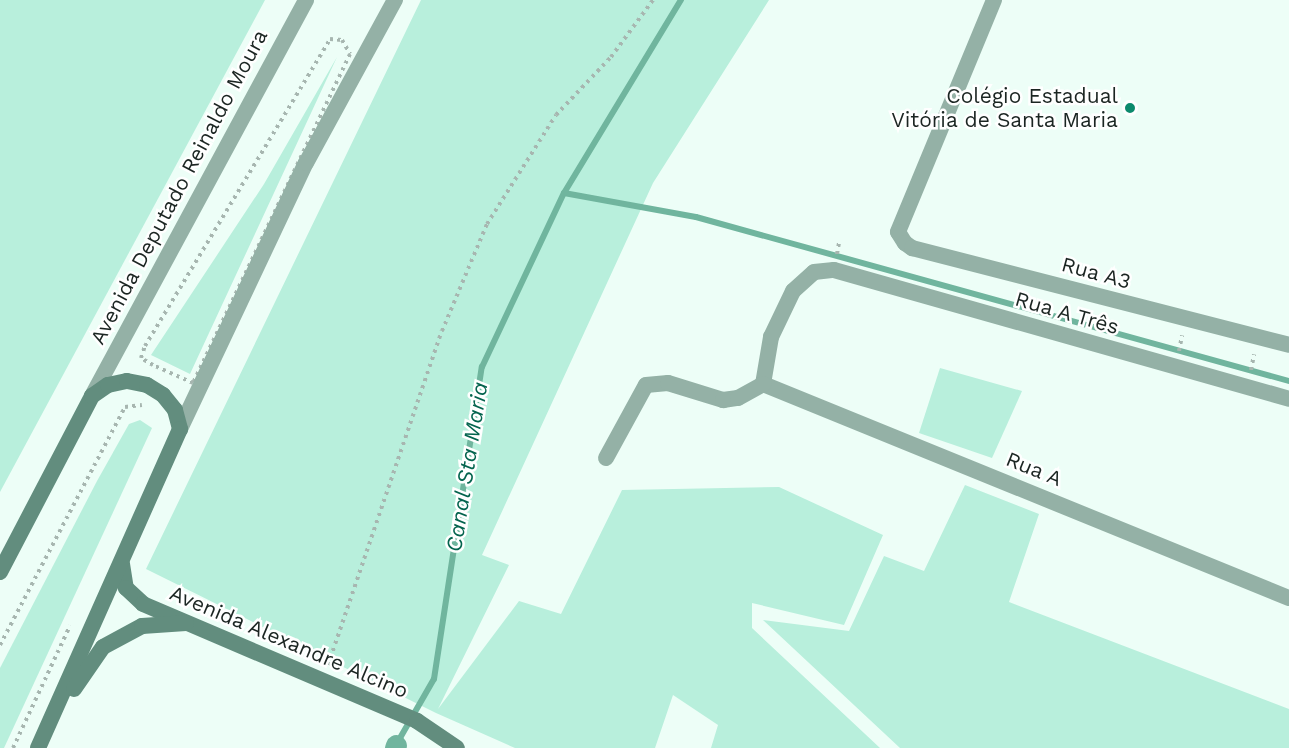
<!DOCTYPE html>
<html>
<head>
<meta charset="utf-8">
<style>
  body { margin:0 }
  #map { position:relative; width:1289px; height:748px; overflow:hidden; background:#edfef7; font-family:"Work Sans",sans-serif }
  div>[style] { position:absolute }
  .green>* { inset:0; background:#b8efdc }
  .stream>* { height:6px; margin:-3px; padding:0 3px; transform-origin:3px; border-radius:3px; background:#70b59e }
  .canal>* { height:21px; margin:-10.5px; padding:0 10.5px; transform-origin:10.5px; border-radius:10.5px; background:#70b59e }
  .path>* { height:4px; margin-top:-2px; transform-origin:0; background:repeating-linear-gradient(90deg,#a7b6b0 0 3px,transparent 0 7.5px) }
  .minor>* { height:16px; margin:-8px; padding:0 8px; transform-origin:8px; border-radius:8px; background:#94b1a6 }
  .tertiary>* { height:16px; margin:-8px; padding:0 8px; transform-origin:8px; border-radius:8px; background:#94b1a6 }
  .secondary>* { height:16px; margin:-8px; padding:0 8px; transform-origin:8px; border-radius:8px; background:#628d7e }
  .dots>* { width:16px; height:16px; translate:-50% -50%; box-sizing:border-box; border:3px solid #fff; border-radius:50% }
  span { translate:-50% -50%; white-space:nowrap; text-align:center; line-height:1.15; -webkit-text-stroke:5px #fff; paint-order:stroke }
  .poi-label { font-size:21px; color:#1b2522 }
  .right { translate:-100% -50%; text-align:right }
  .street-label { font-size:21px; color:#1b2522 }
  .water-label { font-size:22px; color:#04644e; font-style:italic }
</style>
</head>
<body>
<div id="map">
  <div class="green">
    <div style="clip-path:polygon(0 0,265px 0,0 492px)"></div>
    <div style="clip-path:polygon(421px 0,769px 0,653px 183px,482px 555px,509px 565px,438px 709px,519px 601px,561px 614px,622px 490px,779px 487px,883px 535px,844px 625px,752px 603px,752px 628px,880px 748px,711px 748px,718px 725px,673px 695px,655px 748px,515px 748px,436px 713px,146px 569px)"></div>
    <div style="clip-path:polygon(337px 57px,190px 374px,151px 355px,264px 184px)"></div>
    <div style="clip-path:polygon(940px 368px,1022px 391px,992px 458px,919px 433px)"></div>
    <div style="clip-path:polygon(140px 420px,152px 428px,4px 748px,0 748px,0 668px,97px 481px,129px 424px)"></div>
    <div style="clip-path:polygon(965px 485px,1039px 514px,1009px 602px,1289px 709px,1289px 748px,900px 748px,763px 620px,849px 631px,884px 556px,924px 571px)"></div>
  </div>
  <div class="stream">
    <div style="left:564px;top:193px;width:134px;rotate:10.3deg"></div>
    <div style="left:696px;top:217px;width:615px;rotate:15.46deg"></div>
    <div style="left:396px;top:745px;width:76px;rotate:-60.1deg"></div>
    <div style="left:434px;top:679px;width:316px;rotate:-81.3deg"></div>
    <div style="left:482px;top:367px;width:192px;rotate:-64.8deg"></div>
    <div style="left:564px;top:193px;width:226px;rotate:-58.8deg"></div>
  </div>
  <div class="canal">
    <div style="left:395px;top:748px;width:3px;rotate:-72deg"></div>
  </div>
  <div class="path">
    <div style="left:330px;top:39px;width:12px;rotate:5deg"></div>
    <div style="left:342px;top:40px;width:16px;rotate:60deg"></div>
    <div style="left:350px;top:54px;width:365px;rotate:115.5deg"></div>
    <div style="left:193px;top:383px;width:44px;rotate:-155.8deg"></div>
    <div style="left:153px;top:365px;width:14px;rotate:-150deg"></div>
    <div style="left:141px;top:358px;width:13px;rotate:-72deg"></div>
    <div style="left:145px;top:346px;width:358px;rotate:-58.9deg"></div>
    <div style="left:837px;top:254px;width:11px;rotate:-80deg"></div>
    <div style="left:1179px;top:351px;width:16px;rotate:-79deg"></div>
    <div style="left:1251px;top:370px;width:16px;rotate:-79deg"></div>
    <div style="left:0;top:645px;width:269px;rotate:-62.3deg"></div>
    <div style="left:125px;top:407px;width:17px;rotate:-7deg"></div>
    <div style="left:328px;top:665px;width:353px;rotate:-71.2deg"></div>
    <div style="left:442px;top:331px;width:116px;rotate:-67.2deg"></div>
    <div style="left:487px;top:224px;width:129px;rotate:-57.7deg"></div>
    <div style="left:556px;top:115px;width:80px;rotate:-46.5deg"></div>
    <div style="left:611px;top:57px;width:71px;rotate:-53.6deg"></div>
    <div style="left:13px;top:748px;width:135px;rotate:-65deg"></div>
  </div>
  <div class="minor">
    <div style="left:994px;top:0;width:251px;rotate:112.5deg"></div>
    <div style="left:898px;top:232px;width:13px;rotate:58deg"></div>
    <div style="left:905px;top:243px;width:9px;rotate:36deg"></div>
    <div style="left:912px;top:248px;width:389px;rotate:14.4deg"></div>
    <div style="left:763px;top:384px;width:48px;rotate:-80.3deg"></div>
    <div style="left:771px;top:337px;width:51px;rotate:-64.4deg"></div>
    <div style="left:793px;top:291px;width:28px;rotate:-42deg"></div>
    <div style="left:814px;top:272px;width:20px;rotate:-6deg"></div>
    <div style="left:834px;top:270px;width:473px;rotate:15.8deg"></div>
    <div style="left:763px;top:384px;width:568px;rotate:22.14deg"></div>
    <div style="left:606px;top:458px;width:83px;rotate:-61.3deg"></div>
    <div style="left:646px;top:385px;width:22px;rotate:-5deg"></div>
    <div style="left:668px;top:383px;width:58px;rotate:17.2deg"></div>
    <div style="left:723px;top:400px;width:15px;rotate:-8deg"></div>
    <div style="left:738px;top:398px;width:29px;rotate:-29deg"></div>
  </div>
  <div class="tertiary">
    <div style="left:92px;top:396px;width:450px;rotate:-61.6deg"></div>
    <div style="left:180px;top:429px;width:294px;rotate:-64.7deg"></div>
    <div style="left:306px;top:163px;width:186px;rotate:-61.4deg"></div>
  </div>
  <div class="secondary">
    <div style="left:122px;top:564px;width:24px;rotate:81deg"></div>
    <div style="left:126px;top:588px;width:23px;rotate:43deg"></div>
    <div style="left:143px;top:604px;width:298px;rotate:23.1deg"></div>
    <div style="left:417px;top:721px;width:48px;rotate:34deg"></div>
    <div style="left:0;top:572px;width:199px;rotate:-62.4deg"></div>
    <div style="left:92px;top:396px;width:19px;rotate:-35deg"></div>
    <div style="left:108px;top:385px;width:19px;rotate:-12deg"></div>
    <div style="left:127px;top:381px;width:20px;rotate:11deg"></div>
    <div style="left:147px;top:385px;width:19px;rotate:32deg"></div>
    <div style="left:163px;top:395px;width:19px;rotate:51deg"></div>
    <div style="left:175px;top:410px;width:20px;rotate:75deg"></div>
    <div style="left:180px;top:429px;width:349px;rotate:114deg"></div>
    <div style="left:74px;top:689px;width:51px;rotate:-55.4deg"></div>
    <div style="left:103px;top:647px;width:44px;rotate:-28.3deg"></div>
    <div style="left:142px;top:626px;width:44px;rotate:-3.9deg"></div>
  </div>
  <div class="dots">
    <div style="left:1130px;top:108px;background:#0d8a6d"></div>
  </div>
  <div class="poi-label">
    <span class="right" style="left:1118px;top:108px">Colégio Estadual<br>Vitória de Santa Maria</span>
  </div>
  <div class="street-label">
    <span style="left:179px;top:187px;rotate:-62deg">Avenida Deputado Reinaldo Moura</span>
    <span style="left:1096px;top:273px;rotate:15deg">Rua A3</span>
    <span style="left:1067px;top:313px;rotate:16deg">Rua A Três</span>
    <span style="left:1034px;top:469px;rotate:22deg">Rua A</span>
    <span style="left:289px;top:642px;rotate:23deg">Avenida Alexandre Alcino</span>
  </div>
  <div class="water-label">
    <span style="left:467px;top:467px;rotate:-81deg">Canal Sta Maria</span>
  </div>
</div>
</body>
</html>
